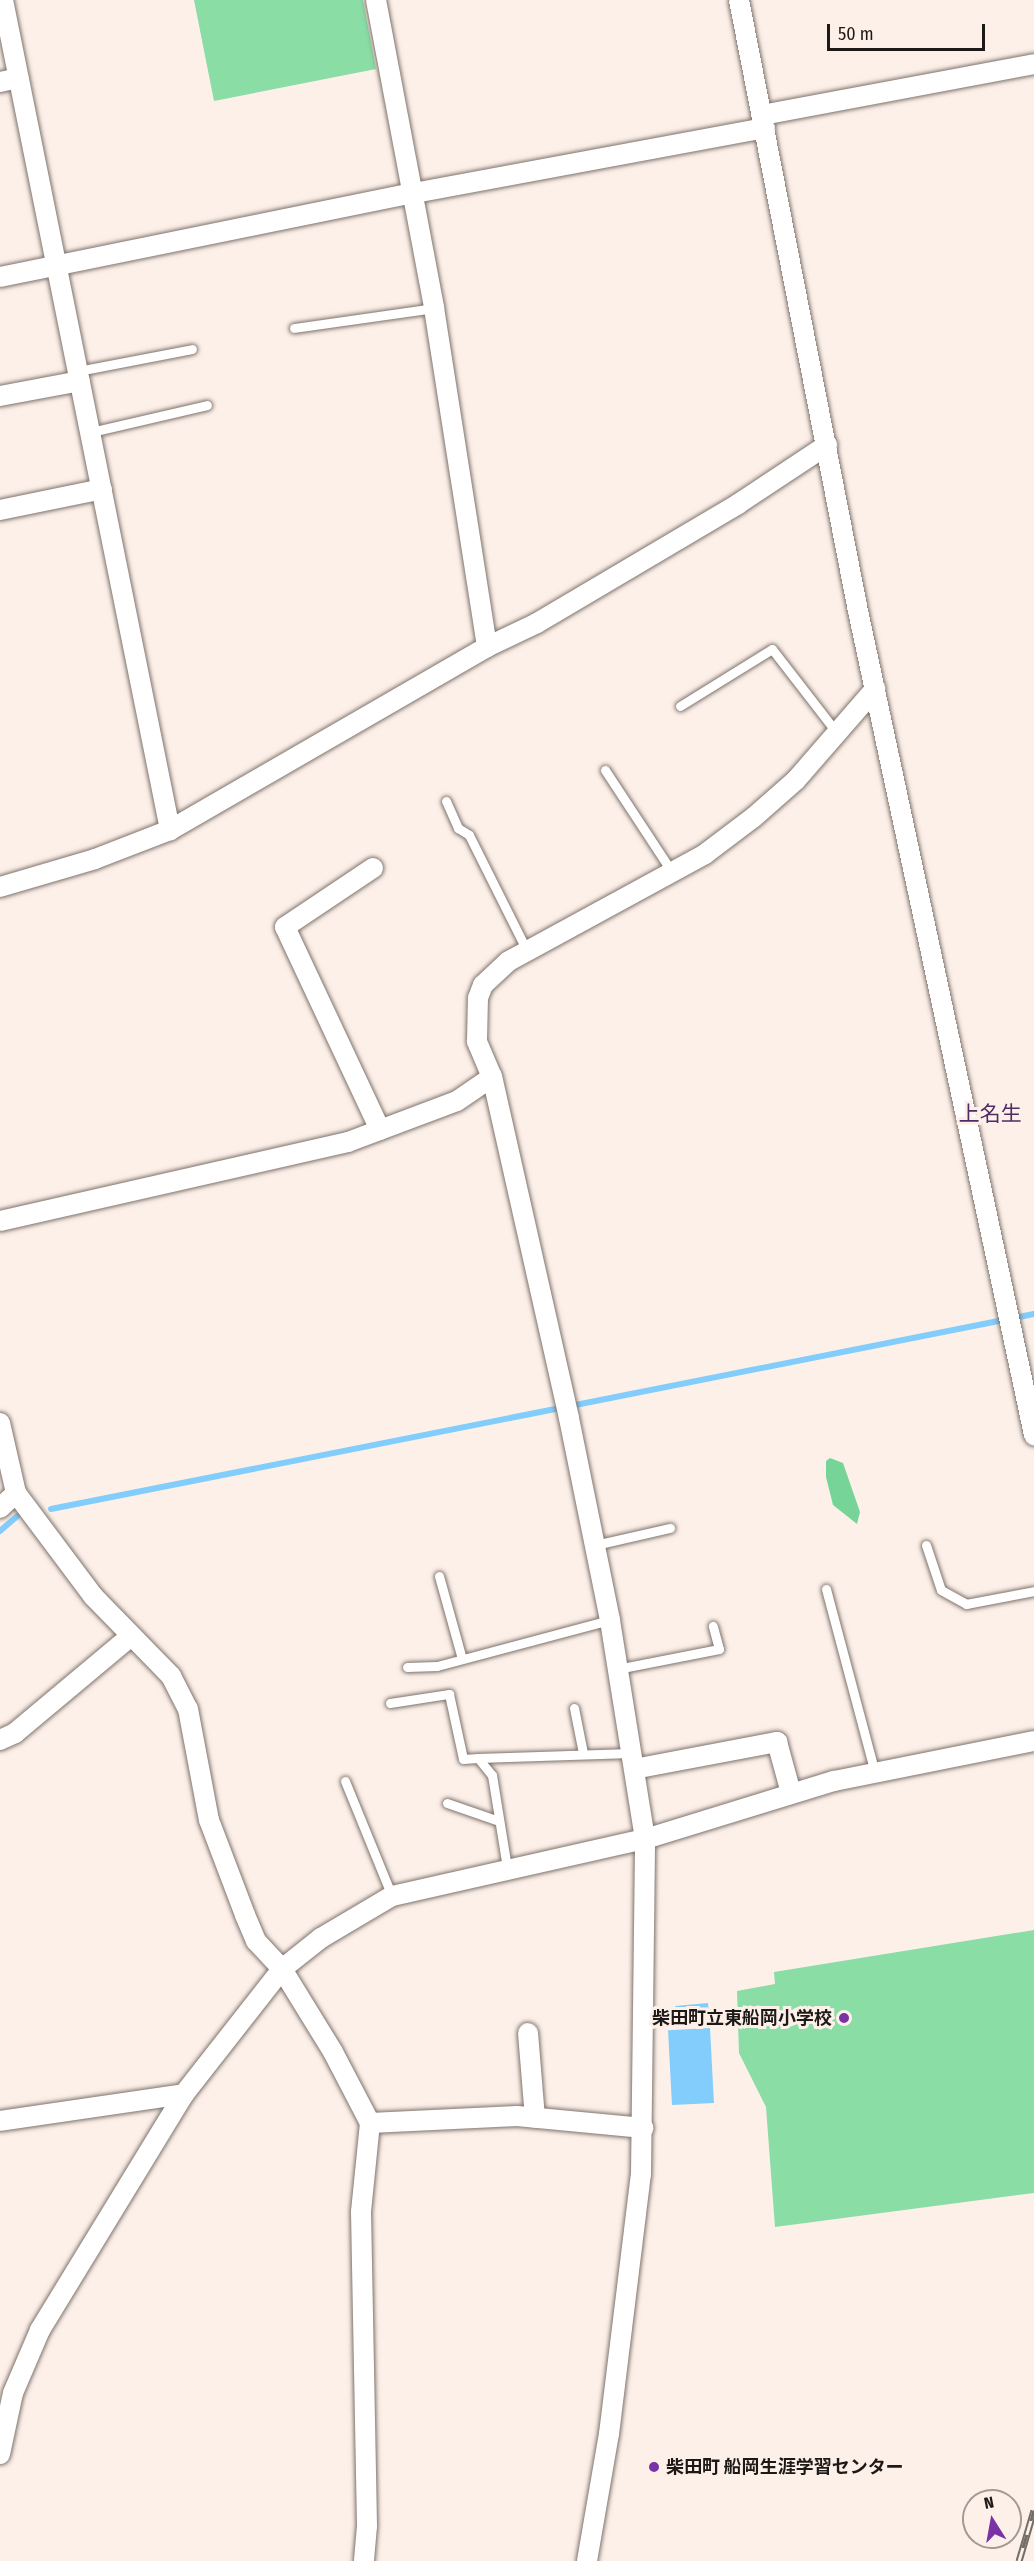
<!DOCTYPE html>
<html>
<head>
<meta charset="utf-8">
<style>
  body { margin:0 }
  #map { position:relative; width:1034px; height:2561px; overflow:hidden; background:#fdf0e9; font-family:"Fira Sans Condensed","Noto Sans JP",sans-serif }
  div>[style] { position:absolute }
  .green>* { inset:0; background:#89dda5 }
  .forest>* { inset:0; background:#77d498 }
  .water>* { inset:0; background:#82cdfc; transform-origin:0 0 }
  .stream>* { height:6px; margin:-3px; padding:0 3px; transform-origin:3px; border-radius:3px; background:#82cdfc }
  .roads { filter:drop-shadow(0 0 2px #7e736c) drop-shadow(0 0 2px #7e736c) }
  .lane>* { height:9px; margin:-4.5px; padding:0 4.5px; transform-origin:4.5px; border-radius:4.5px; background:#fff }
  .street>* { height:20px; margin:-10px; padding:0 10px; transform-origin:10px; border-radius:10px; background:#fff }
  .rail>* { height:7px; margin-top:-3.5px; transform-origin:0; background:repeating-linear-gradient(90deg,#fdf0e9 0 14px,#736c67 0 28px); box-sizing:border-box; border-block:2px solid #736c67 }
  .dots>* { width:16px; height:16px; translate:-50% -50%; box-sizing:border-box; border:3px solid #fdf0e9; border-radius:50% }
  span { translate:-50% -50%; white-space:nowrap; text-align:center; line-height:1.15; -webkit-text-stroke:6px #fdf0e9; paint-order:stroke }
  .poi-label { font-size:18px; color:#1d1916; font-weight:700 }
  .right { translate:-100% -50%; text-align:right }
  .left { translate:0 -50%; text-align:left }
  .quarter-label { font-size:21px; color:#4d2b63 }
  .north { position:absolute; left:962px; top:2489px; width:60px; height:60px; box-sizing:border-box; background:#fdf0e9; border:2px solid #a39a95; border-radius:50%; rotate:349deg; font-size:16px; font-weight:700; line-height:24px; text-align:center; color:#1d1916 }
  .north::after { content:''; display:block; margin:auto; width:21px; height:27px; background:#7b32a5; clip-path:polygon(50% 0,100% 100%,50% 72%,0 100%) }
  .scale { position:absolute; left:827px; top:24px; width:158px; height:27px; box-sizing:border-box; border:3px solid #1d1916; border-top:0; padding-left:8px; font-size:18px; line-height:21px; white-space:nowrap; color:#1d1916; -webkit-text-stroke:4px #fdf0e9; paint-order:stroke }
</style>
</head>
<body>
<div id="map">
  <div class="green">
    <div style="clip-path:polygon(194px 0,363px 0,376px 69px,214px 101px)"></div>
    <div style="clip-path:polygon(1034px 1930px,1034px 2193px,775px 2227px,766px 2107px,739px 2053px,737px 1991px,775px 1984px,774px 1972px)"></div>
  </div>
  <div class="forest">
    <div style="clip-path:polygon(830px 1458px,843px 1463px,860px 1512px,857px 1524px,833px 1505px,826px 1477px,826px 1461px)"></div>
  </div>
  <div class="water">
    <div style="left:708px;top:2003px;width:12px;height:33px;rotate:85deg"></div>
    <div style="left:710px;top:2028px;width:75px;height:42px;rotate:87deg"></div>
  </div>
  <div class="stream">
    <div style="left:51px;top:1509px;width:1002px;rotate:-11.22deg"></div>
    <div style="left:0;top:1531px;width:23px;rotate:-41deg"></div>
  </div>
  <div class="roads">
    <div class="lane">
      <div style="left:294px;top:328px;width:141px;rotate:-8.1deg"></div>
      <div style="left:78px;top:371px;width:116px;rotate:-10.9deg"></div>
      <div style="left:91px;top:432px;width:119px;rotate:-13.1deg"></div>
      <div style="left:680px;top:706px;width:108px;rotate:-31.8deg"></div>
      <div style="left:772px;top:649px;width:106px;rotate:52.3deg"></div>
      <div style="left:605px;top:770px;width:122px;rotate:56.7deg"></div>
      <div style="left:446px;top:801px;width:30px;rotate:66deg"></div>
      <div style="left:458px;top:828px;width:13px;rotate:32deg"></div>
      <div style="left:469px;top:835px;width:130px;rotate:63.4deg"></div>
      <div style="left:595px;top:1545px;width:77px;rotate:-12.8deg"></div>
      <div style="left:926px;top:1545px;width:47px;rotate:71.6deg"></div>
      <div style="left:941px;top:1590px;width:29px;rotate:29deg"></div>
      <div style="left:966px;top:1604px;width:69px;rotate:-10.8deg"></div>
      <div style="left:439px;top:1576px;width:86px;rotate:74.5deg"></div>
      <div style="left:826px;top:1589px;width:190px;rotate:75.1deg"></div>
      <div style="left:407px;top:1667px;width:30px;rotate:-2deg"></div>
      <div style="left:437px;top:1666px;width:179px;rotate:-14.9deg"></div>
      <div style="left:617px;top:1669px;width:104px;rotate:-11.1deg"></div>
      <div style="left:719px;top:1649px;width:24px;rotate:-105deg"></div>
      <div style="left:390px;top:1703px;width:60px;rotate:-8.7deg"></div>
      <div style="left:449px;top:1694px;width:66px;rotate:77.8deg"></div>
      <div style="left:463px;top:1759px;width:15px;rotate:-4deg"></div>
      <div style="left:478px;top:1758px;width:22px;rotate:51deg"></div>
      <div style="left:492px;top:1775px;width:94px;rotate:80.8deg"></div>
      <div style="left:574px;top:1708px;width:46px;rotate:78.7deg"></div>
      <div style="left:478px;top:1758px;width:153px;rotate:-1.9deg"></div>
      <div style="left:345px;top:1781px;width:124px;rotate:67.8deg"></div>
      <div style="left:447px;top:1803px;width:55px;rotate:19.1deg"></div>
    </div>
    <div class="street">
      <div style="left:3px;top:0;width:847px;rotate:78.62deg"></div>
      <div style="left:376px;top:0;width:313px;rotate:79.3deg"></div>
      <div style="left:434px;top:308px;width:343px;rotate:81.1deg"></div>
      <div style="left:739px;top:0;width:622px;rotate:78.98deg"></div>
      <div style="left:858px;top:611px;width:843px;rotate:77.94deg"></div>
      <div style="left:0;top:82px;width:19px;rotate:-12deg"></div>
      <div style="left:762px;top:115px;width:277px;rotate:-10.6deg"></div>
      <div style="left:0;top:277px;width:422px;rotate:-11.5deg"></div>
      <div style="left:414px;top:193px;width:357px;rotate:-10.5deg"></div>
      <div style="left:0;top:396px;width:81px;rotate:-10.6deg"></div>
      <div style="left:0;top:510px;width:104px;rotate:-11.6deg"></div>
      <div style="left:373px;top:868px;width:106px;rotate:146.2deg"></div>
      <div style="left:285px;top:927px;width:224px;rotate:64.9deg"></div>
      <div style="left:0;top:887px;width:99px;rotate:-16.4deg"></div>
      <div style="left:95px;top:859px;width:80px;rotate:-21.1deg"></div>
      <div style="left:170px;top:830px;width:366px;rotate:-30deg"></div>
      <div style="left:487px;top:647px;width:55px;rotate:-25.6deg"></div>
      <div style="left:537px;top:623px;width:234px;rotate:-30.6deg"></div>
      <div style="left:738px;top:504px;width:107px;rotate:-33.5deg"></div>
      <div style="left:0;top:1221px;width:357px;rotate:-12.8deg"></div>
      <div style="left:348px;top:1142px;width:116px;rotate:-20.6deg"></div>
      <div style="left:457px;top:1101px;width:42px;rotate:-34.4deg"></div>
      <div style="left:0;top:1423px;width:72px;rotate:77.1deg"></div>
      <div style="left:16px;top:1493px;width:129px;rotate:53.2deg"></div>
      <div style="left:93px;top:1596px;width:112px;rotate:45.7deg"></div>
      <div style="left:171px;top:1676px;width:37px;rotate:63deg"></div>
      <div style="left:188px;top:1709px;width:113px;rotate:79.3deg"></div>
      <div style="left:209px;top:1820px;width:102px;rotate:69.2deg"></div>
      <div style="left:245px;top:1915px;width:28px;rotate:67deg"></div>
      <div style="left:256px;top:1941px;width:38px;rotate:47deg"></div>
      <div style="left:282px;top:1969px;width:97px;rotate:58.4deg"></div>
      <div style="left:333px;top:2052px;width:80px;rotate:62.5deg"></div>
      <div style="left:370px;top:2123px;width:89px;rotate:95.8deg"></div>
      <div style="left:361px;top:2212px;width:314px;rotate:88.9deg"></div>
      <div style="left:367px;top:2526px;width:35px;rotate:95deg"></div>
      <div style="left:0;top:1508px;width:22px;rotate:-43deg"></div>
      <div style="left:0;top:1740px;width:17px;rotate:-25deg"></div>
      <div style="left:15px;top:1733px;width:150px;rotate:-39.9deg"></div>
      <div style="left:634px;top:1769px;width:146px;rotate:-10.7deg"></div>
      <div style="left:777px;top:1742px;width:53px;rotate:74.6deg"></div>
      <div style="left:528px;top:2033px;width:85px;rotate:85.3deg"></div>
      <div style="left:0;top:2121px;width:186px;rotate:-8.3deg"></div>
      <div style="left:370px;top:2123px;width:147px;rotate:-2.7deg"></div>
      <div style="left:517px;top:2116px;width:127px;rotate:5.4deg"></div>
      <div style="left:0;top:2454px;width:62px;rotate:-78deg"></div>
      <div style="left:13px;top:2393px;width:69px;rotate:-66.8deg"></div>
      <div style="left:40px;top:2330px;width:276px;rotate:-58.6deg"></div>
      <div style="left:184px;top:2094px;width:159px;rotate:-51.9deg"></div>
      <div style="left:282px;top:1969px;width:50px;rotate:-38.5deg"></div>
      <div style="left:321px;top:1938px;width:82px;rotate:-30.6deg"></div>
      <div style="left:392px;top:1896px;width:259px;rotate:-12.7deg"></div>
      <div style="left:645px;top:1839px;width:198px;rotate:-17.1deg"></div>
      <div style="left:834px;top:1781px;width:204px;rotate:-11.3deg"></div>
      <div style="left:587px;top:2561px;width:129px;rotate:-80.2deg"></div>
      <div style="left:609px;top:2434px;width:261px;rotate:-83deg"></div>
      <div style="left:641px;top:2175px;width:336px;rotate:-89.3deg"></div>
      <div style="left:645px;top:1839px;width:222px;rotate:-99.1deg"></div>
      <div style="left:610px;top:1620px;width:206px;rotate:-101.5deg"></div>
      <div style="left:569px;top:1418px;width:350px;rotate:-102.7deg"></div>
      <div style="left:492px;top:1077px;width:39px;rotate:-113deg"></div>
      <div style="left:477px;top:1041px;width:43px;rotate:-88.7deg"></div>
      <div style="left:478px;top:998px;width:14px;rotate:-69deg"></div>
      <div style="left:483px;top:985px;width:35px;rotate:-43deg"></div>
      <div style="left:509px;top:961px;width:223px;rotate:-28.6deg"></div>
      <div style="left:705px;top:854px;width:61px;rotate:-37.1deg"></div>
      <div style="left:754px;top:817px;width:56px;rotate:-41.4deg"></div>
      <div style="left:796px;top:780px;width:121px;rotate:-49deg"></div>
    </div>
  </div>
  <div class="rail">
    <div style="left:1019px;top:2561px;width:53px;rotate:-73.6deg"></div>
  </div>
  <div class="dots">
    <div style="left:844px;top:2018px;background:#7b32a5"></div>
    <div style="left:654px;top:2467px;background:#7b32a5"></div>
  </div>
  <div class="poi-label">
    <span class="right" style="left:832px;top:2018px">柴田町立東船岡小学校</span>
    <span class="left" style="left:666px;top:2467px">柴田町 船岡生涯学習センター</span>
  </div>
  <div class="quarter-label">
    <span style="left:990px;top:1114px">上名生</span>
  </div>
  <div class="north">N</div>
  <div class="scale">50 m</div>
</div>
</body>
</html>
